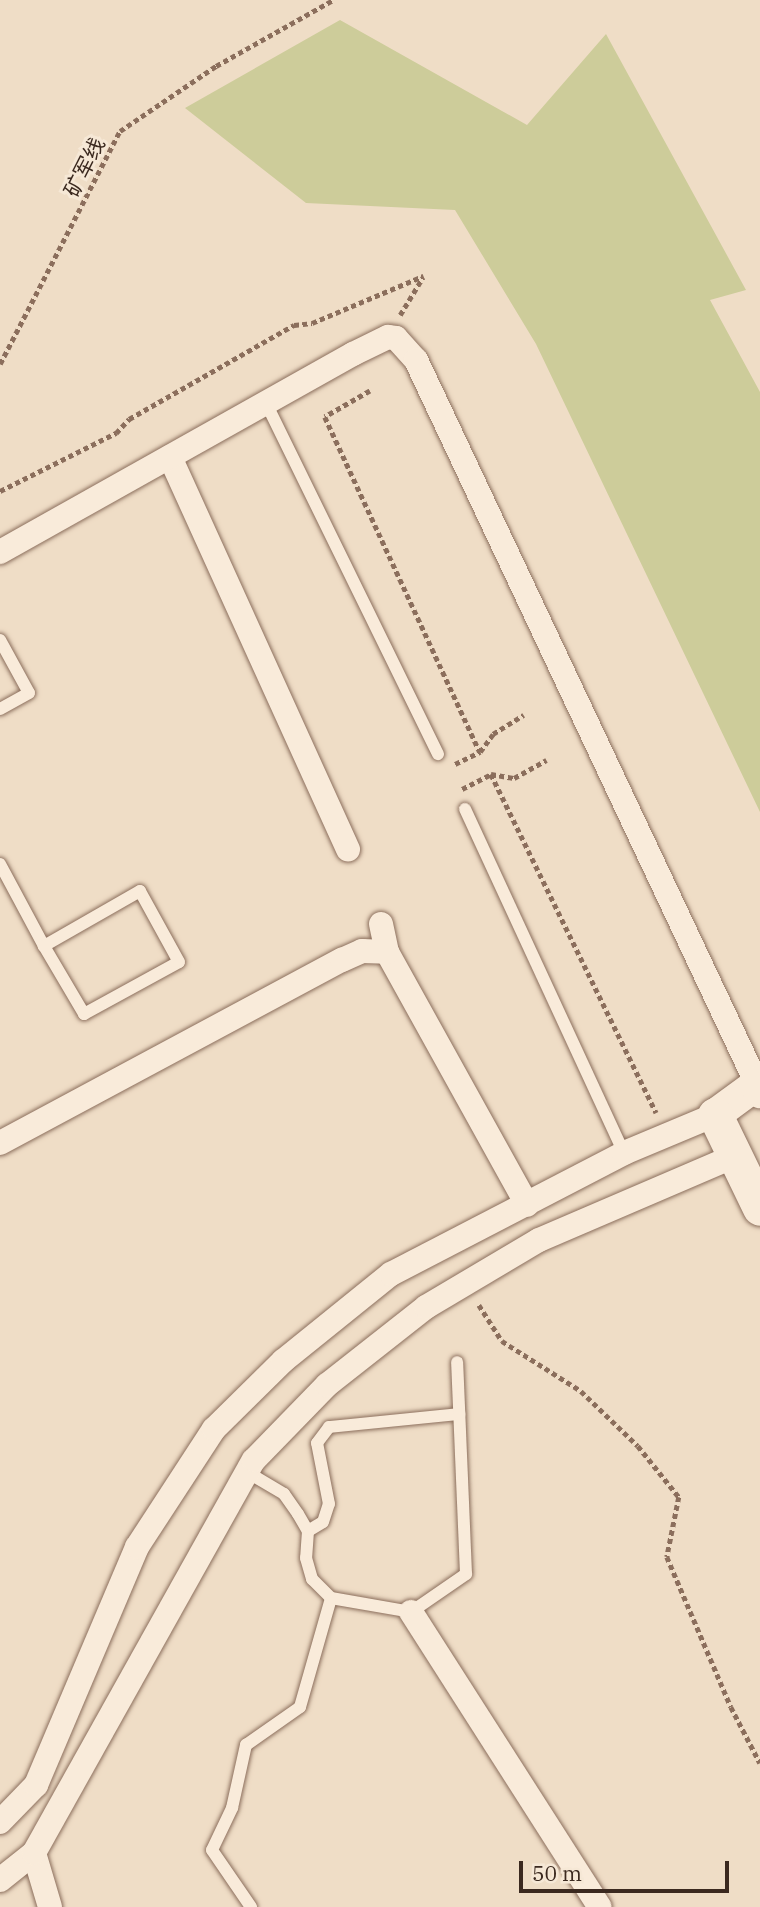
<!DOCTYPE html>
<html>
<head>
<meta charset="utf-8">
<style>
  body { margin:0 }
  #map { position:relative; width:760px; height:1907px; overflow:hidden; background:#efddc6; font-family:"IBM Plex Serif","Noto Sans SC",serif }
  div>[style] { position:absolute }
  .green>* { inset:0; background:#cdcc9a }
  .path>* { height:4.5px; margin-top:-2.25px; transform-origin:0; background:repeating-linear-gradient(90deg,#8b6e5c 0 5px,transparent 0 8.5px) }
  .roads { filter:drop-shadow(0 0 2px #8b6e5c) drop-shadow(0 0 2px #8b6e5c) }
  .service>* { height:12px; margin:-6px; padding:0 6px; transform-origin:6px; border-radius:6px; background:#f9ebda }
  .minor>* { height:24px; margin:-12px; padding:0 12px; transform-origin:12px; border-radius:12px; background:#f9ebda }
  .tertiary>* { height:32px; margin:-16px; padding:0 16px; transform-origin:16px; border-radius:16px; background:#f9ebda }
  .secondary>* { height:35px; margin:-17.5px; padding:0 17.5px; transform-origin:17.5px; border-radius:17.5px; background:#f9ebda }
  span { translate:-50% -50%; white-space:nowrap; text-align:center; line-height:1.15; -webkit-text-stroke:6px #f6e8d6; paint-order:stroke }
  .street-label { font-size:21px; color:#3b291f }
  .scale { position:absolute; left:519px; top:1861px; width:210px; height:32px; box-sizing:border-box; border:4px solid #3b291f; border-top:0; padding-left:9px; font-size:21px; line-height:24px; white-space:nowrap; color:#3b291f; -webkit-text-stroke:5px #f6e8d6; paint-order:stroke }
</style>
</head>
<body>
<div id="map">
  <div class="green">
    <div style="clip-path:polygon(340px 20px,527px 125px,606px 34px,746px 290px,710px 300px,760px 392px,760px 812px,536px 344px,455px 210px,306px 203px,185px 108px)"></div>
  </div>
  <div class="path">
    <div style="left:400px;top:315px;width:44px;rotate:-58.8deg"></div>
    <div style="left:0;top:364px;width:262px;rotate:-62.8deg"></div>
    <div style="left:120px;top:131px;width:116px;rotate:-34.1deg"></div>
    <div style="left:216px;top:66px;width:134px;rotate:-29.4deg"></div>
    <div style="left:370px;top:391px;width:52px;rotate:150deg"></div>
    <div style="left:325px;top:417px;width:369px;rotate:65.2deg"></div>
    <div style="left:0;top:491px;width:130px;rotate:-26.6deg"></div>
    <div style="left:116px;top:433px;width:19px;rotate:-47deg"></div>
    <div style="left:129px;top:419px;width:190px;rotate:-29.7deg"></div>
    <div style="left:294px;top:325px;width:18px;rotate:-6deg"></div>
    <div style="left:312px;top:323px;width:121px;rotate:-22.9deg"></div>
    <div style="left:455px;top:764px;width:28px;rotate:-26deg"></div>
    <div style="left:480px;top:752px;width:22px;rotate:-54deg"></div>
    <div style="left:493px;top:734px;width:36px;rotate:-32deg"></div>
    <div style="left:491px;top:774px;width:377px;rotate:64deg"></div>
    <div style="left:462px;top:789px;width:33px;rotate:-27deg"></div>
    <div style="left:491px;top:774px;width:23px;rotate:10deg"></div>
    <div style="left:514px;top:778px;width:37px;rotate:-29deg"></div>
    <div style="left:479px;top:1305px;width:43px;rotate:57.4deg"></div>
    <div style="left:502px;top:1341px;width:93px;rotate:32.3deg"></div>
    <div style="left:581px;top:1391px;width:79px;rotate:44deg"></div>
    <div style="left:638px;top:1446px;width:65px;rotate:51.2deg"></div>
    <div style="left:679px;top:1497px;width:61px;rotate:101.3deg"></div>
    <div style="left:667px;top:1557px;width:163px;rotate:66.9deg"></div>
    <div style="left:731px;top:1707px;width:63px;rotate:62.6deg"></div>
  </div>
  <div class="roads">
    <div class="service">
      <div style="left:266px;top:403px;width:391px;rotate:63.9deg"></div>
      <div style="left:0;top:640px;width:60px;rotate:61.3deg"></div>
      <div style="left:29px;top:693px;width:33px;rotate:151deg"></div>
      <div style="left:465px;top:809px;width:379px;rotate:65.2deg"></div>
      <div style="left:0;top:864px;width:93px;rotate:61.8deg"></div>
      <div style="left:44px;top:946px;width:79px;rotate:59.5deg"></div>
      <div style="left:84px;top:1014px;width:108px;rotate:-28.7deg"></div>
      <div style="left:179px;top:962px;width:81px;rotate:-118.8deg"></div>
      <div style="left:140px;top:891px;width:111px;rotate:150.2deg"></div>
      <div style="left:247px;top:1472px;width:43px;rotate:30.7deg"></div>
      <div style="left:284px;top:1494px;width:24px;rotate:55deg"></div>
      <div style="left:298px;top:1514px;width:20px;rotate:60deg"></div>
      <div style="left:308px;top:1531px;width:27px;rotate:94deg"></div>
      <div style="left:306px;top:1558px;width:22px;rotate:74deg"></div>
      <div style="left:312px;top:1579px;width:27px;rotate:45deg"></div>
      <div style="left:308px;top:1531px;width:17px;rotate:-31deg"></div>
      <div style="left:323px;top:1522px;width:19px;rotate:-72deg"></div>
      <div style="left:329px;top:1504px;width:62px;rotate:-101.1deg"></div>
      <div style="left:317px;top:1443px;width:20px;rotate:-53deg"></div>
      <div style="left:329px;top:1427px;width:131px;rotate:-5.7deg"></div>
      <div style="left:251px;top:1907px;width:69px;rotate:-124.4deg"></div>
      <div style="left:212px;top:1850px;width:47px;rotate:-64.5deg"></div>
      <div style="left:232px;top:1808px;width:65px;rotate:-77.5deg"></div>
      <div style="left:246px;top:1745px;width:66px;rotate:-35.1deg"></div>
      <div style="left:300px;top:1707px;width:113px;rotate:-74.1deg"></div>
      <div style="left:331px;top:1598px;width:81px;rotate:9.9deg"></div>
      <div style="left:411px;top:1612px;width:67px;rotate:-34.6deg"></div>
      <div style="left:466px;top:1574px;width:212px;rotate:-92.4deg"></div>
    </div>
    <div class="minor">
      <div style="left:170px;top:457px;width:431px;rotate:65.6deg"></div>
      <div style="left:0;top:552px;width:405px;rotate:-29.3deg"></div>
      <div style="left:353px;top:354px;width:39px;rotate:-26deg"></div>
      <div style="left:388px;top:337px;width:8px;rotate:7deg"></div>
      <div style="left:396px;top:338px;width:30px;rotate:48deg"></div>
      <div style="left:416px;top:360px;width:800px;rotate:64.78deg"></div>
      <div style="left:381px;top:924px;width:29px;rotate:78deg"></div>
      <div style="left:387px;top:952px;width:289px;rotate:61deg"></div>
      <div style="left:0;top:1143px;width:388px;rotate:-28.2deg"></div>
      <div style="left:342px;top:960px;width:22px;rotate:-24deg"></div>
      <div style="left:362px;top:951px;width:25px;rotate:2deg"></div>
      <div style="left:411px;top:1612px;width:350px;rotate:57.4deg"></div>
      <div style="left:0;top:1822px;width:52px;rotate:-45.8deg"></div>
      <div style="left:36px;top:1785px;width:259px;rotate:-67deg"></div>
      <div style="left:137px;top:1547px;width:141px;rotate:-56.9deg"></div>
      <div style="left:214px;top:1429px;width:97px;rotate:-44.6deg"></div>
      <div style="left:283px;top:1361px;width:139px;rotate:-38.9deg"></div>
      <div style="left:391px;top:1274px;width:263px;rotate:-27.4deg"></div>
      <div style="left:624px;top:1153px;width:99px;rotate:-22.7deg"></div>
      <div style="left:34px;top:1853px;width:56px;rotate:73.5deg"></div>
      <div style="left:0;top:1880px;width:43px;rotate:-38.5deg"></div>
      <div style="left:34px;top:1853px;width:450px;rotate:-60.8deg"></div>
      <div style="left:254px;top:1460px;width:105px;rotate:-45.8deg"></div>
      <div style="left:327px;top:1385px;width:126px;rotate:-38.2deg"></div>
      <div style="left:426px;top:1307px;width:131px;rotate:-30.7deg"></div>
      <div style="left:539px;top:1240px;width:213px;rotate:-23.2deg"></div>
    </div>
    <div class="tertiary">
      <div style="left:715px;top:1115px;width:56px;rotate:-36.3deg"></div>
    </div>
    <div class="secondary">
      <div style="left:757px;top:1084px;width:7px;rotate:63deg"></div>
      <div style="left:715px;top:1115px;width:103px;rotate:64.2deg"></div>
    </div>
  </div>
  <div class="street-label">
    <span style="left:84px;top:167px;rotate:-63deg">矿军线</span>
  </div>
  <div class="scale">50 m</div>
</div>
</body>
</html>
